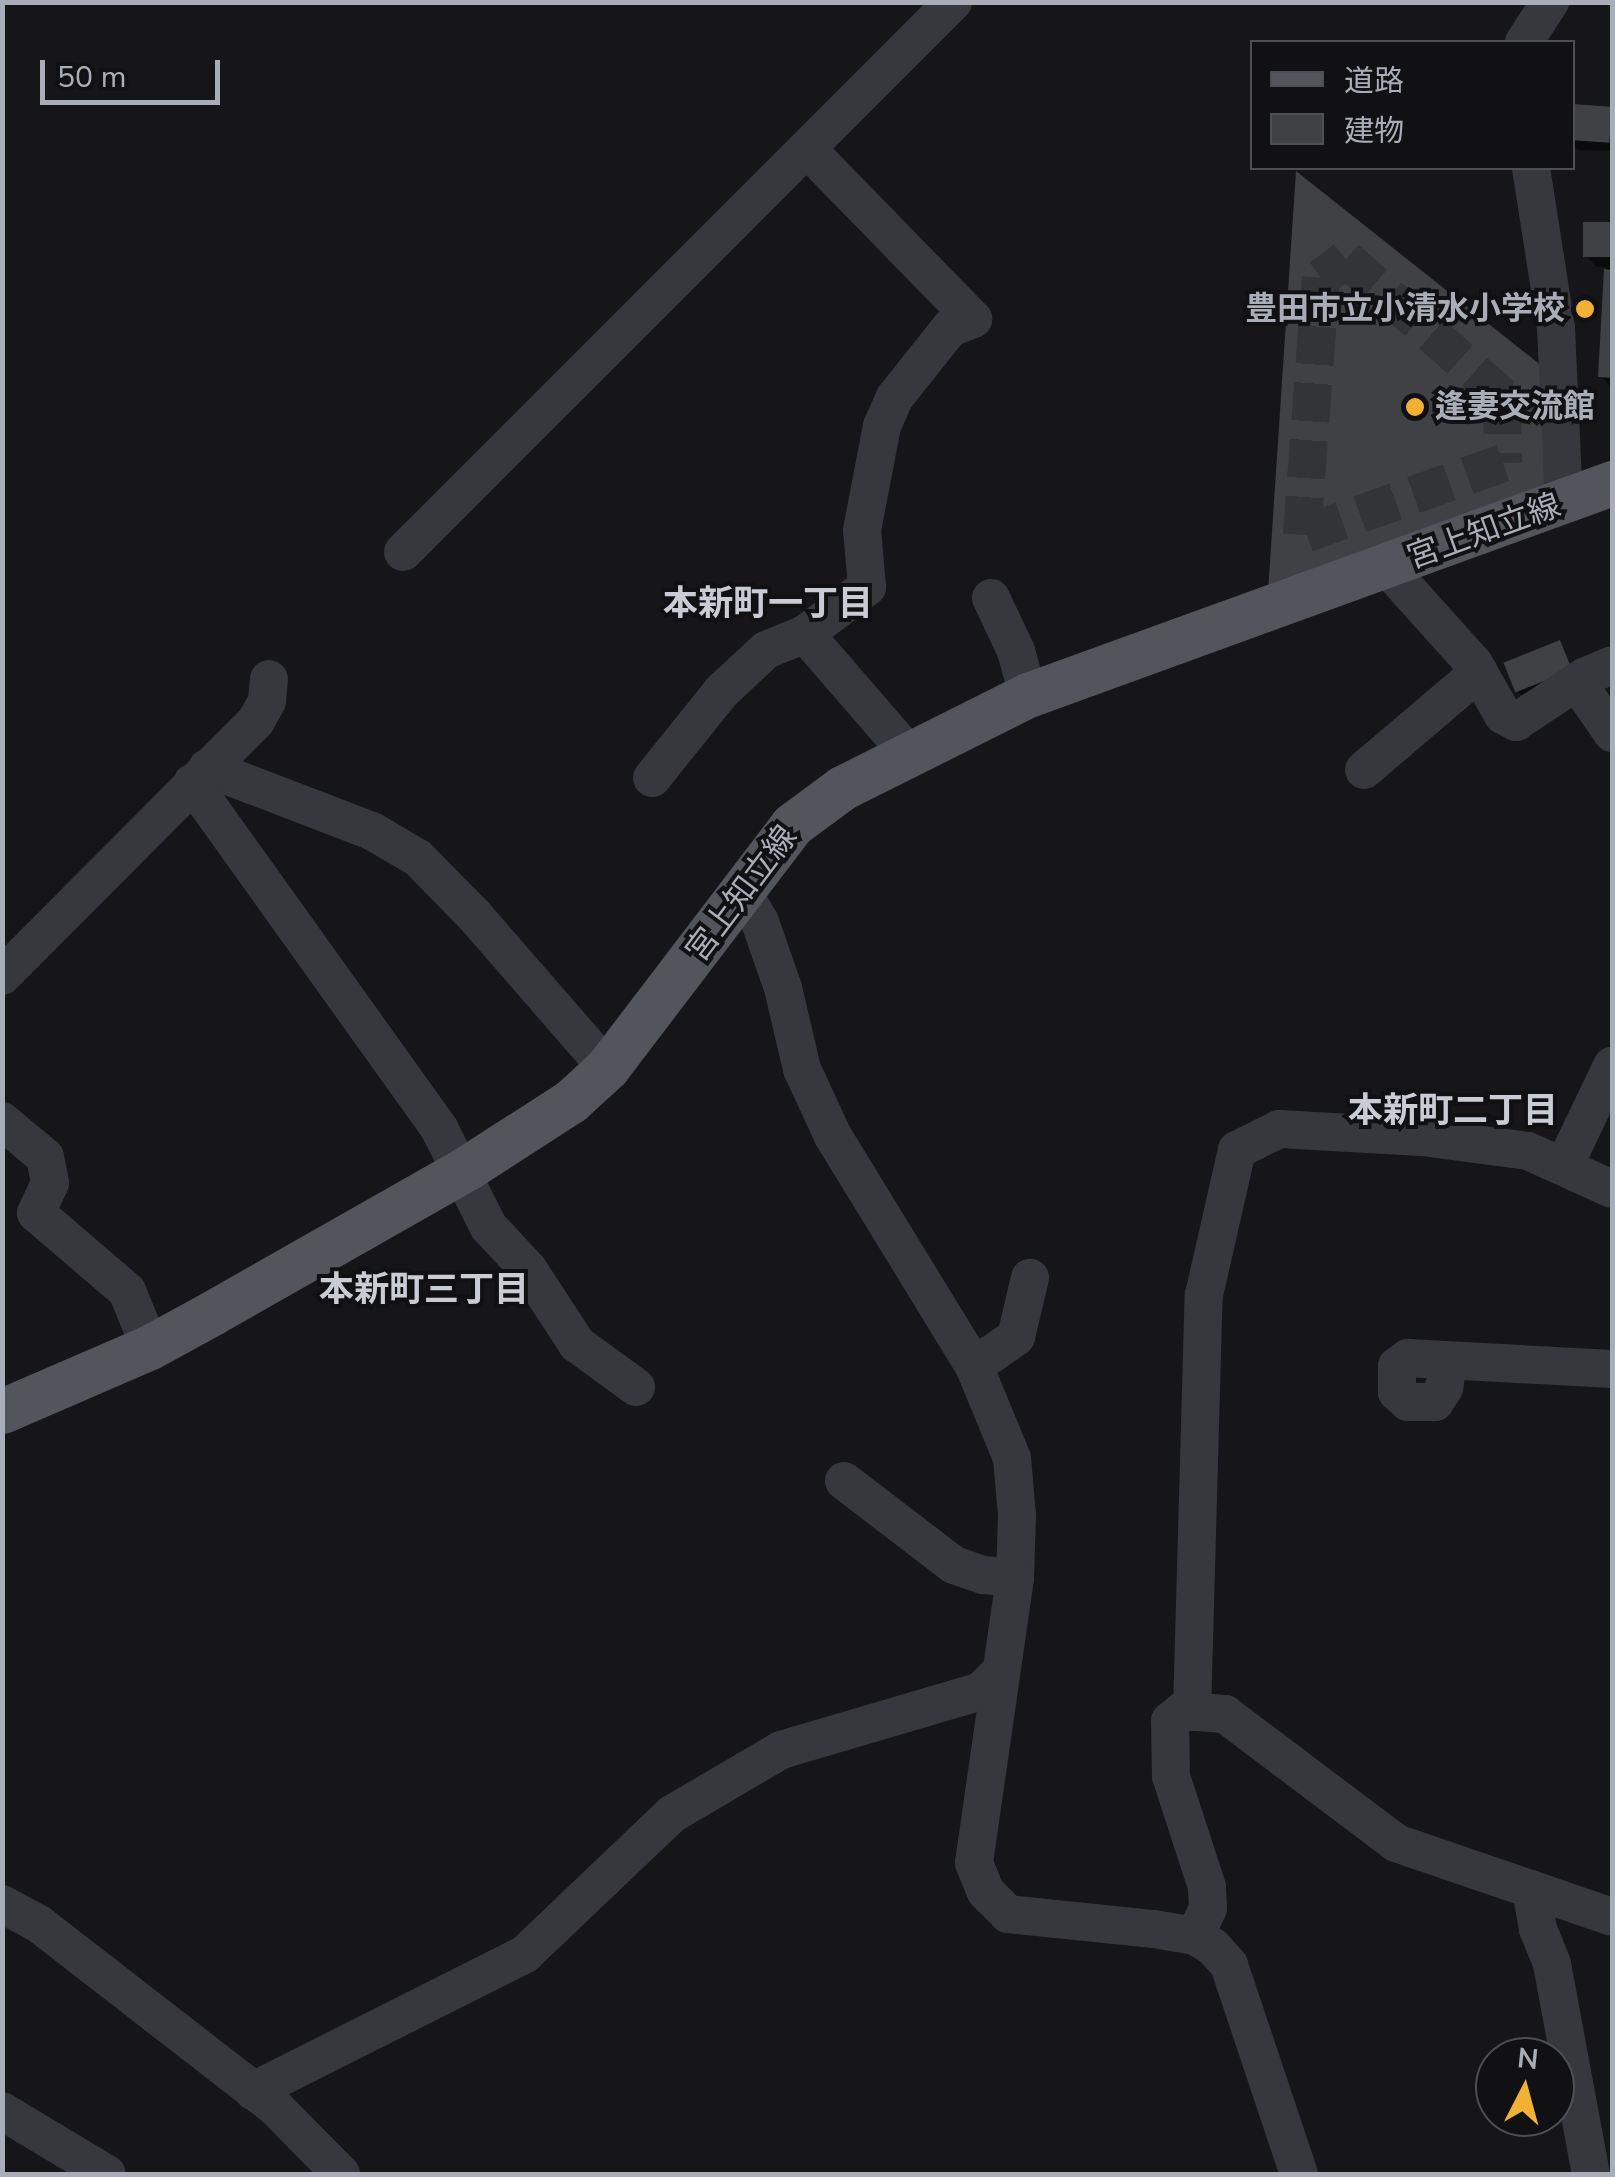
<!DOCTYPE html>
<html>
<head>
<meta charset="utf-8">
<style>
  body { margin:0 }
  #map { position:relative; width:1615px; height:2177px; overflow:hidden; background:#161618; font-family:"Nunito Sans","Noto Sans JP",sans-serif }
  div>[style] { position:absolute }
  .shadow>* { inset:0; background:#0007 }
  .building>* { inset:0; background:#404145; transform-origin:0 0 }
  .minor-tunnel>* { height:38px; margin-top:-19px; transform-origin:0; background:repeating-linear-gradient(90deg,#333438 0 38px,transparent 0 57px) }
  .minor>* { height:38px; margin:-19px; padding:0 19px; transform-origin:19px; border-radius:19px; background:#37383d }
  .major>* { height:45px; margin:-22.5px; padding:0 22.5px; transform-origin:22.5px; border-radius:22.5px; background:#53555c }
  .dots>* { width:28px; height:28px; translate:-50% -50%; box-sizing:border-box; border:5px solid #111113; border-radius:50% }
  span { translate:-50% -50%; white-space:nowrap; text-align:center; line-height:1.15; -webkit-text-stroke:8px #111113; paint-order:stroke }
  .poi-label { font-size:32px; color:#a8adb8; font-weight:700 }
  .right { translate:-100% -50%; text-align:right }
  .left { translate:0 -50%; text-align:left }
  .street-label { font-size:32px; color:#a8adb8 }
  .neighbourhood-label { font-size:35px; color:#c9ccd4; font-weight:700 }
  .frame { position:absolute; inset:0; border:5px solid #a8adb8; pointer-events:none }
  .legend { position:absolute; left:1250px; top:40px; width:325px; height:130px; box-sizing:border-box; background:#111113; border:2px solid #4d4f55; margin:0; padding:12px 18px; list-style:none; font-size:30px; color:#a8adb8 }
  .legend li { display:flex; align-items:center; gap:20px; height:50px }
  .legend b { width:50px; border:2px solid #4d4f55 }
  .north { position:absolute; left:1475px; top:2037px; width:100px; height:100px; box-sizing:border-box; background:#111113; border:2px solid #4d4f55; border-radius:50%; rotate:6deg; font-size:28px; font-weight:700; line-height:40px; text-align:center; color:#a8adb8 }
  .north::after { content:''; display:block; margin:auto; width:35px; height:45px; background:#f2b134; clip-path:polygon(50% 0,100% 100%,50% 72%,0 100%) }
  .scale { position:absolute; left:40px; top:60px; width:180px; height:45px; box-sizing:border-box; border:5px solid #a8adb8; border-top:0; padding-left:12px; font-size:30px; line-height:35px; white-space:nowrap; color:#a8adb8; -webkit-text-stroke:8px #111113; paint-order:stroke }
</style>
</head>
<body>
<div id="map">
  <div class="shadow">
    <div style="clip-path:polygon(1572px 107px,1612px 110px,1612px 151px,1578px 150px,1572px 145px)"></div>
    <div style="clip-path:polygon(1586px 225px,1612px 226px,1612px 388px,1601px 376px,1606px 267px,1597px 267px,1585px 255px)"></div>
    <div style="clip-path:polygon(1560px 643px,1575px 675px,1521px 695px,1516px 690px)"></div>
  </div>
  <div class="building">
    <div style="left:1572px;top:104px;width:40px;height:36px;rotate:4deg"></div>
    <div style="clip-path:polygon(1296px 171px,1552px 374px,1547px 487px,1268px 592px)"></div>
    <div style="left:1612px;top:222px;width:35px;height:29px;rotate:90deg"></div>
    <div style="clip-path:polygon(1604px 269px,1612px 270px,1612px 378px,1598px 377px)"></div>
    <div style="left:1560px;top:640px;width:32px;height:61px;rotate:68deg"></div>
  </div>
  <div class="minor-tunnel">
    <div style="left:1346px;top:259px;width:208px;rotate:41.3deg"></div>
    <div style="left:1502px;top:396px;width:67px;rotate:89.1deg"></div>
    <div style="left:1503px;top:463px;width:214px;rotate:160.3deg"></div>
    <div style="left:1302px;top:535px;width:258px;rotate:-85.8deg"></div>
    <div style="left:1321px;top:278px;width:31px;rotate:-37deg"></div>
  </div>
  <div class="minor">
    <div style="left:1524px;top:42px;width:48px;rotate:-57deg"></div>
    <div style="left:1531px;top:168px;width:162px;rotate:81.1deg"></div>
    <div style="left:1556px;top:328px;width:175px;rotate:87.4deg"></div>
    <div style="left:403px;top:552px;width:778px;rotate:-45deg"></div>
    <div style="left:1387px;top:567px;width:130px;rotate:48.1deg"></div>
    <div style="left:1474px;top:664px;width:59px;rotate:60.4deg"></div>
    <div style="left:1503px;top:715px;width:15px;rotate:28deg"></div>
    <div style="left:1516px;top:722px;width:82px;rotate:-33.5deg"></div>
    <div style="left:1584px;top:677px;width:30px;rotate:-23deg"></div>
    <div style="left:991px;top:598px;width:59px;rotate:64.7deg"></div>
    <div style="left:1016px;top:651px;width:46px;rotate:74.7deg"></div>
    <div style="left:805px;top:634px;width:78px;rotate:-37.2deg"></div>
    <div style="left:867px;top:587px;width:57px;rotate:-95deg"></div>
    <div style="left:862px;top:530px;width:106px;rotate:-79.1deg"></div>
    <div style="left:882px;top:426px;width:32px;rotate:-66deg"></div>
    <div style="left:895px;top:397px;width:88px;rotate:-51.4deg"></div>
    <div style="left:950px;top:328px;width:25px;rotate:-21deg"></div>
    <div style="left:973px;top:319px;width:236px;rotate:-134.3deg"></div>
    <div style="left:1577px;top:682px;width:62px;rotate:55.5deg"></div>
    <div style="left:207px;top:768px;width:177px;rotate:20.9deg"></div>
    <div style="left:372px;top:831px;width:53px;rotate:30.4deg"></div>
    <div style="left:418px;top:858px;width:80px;rotate:45.5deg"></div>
    <div style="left:474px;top:915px;width:203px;rotate:49deg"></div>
    <div style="left:1364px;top:770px;width:151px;rotate:-40.4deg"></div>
    <div style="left:652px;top:778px;width:112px;rotate:-51.2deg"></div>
    <div style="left:722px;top:691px;width:60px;rotate:-43deg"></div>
    <div style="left:766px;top:650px;width:42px;rotate:-22.3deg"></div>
    <div style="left:805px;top:634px;width:159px;rotate:49.1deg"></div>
    <div style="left:192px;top:783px;width:424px;rotate:54.4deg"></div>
    <div style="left:439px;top:1128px;width:110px;rotate:63.4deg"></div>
    <div style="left:488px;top:1226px;width:59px;rotate:47.1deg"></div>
    <div style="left:528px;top:1269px;width:90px;rotate:56.8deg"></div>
    <div style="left:577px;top:1344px;width:73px;rotate:36.1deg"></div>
    <div style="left:741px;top:889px;width:38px;rotate:60deg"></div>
    <div style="left:760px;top:922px;width:70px;rotate:70.8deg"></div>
    <div style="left:783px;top:988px;width:83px;rotate:76.8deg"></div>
    <div style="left:802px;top:1069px;width:74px;rotate:65.2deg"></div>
    <div style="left:833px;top:1136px;width:270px;rotate:58.5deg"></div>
    <div style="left:974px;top:1366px;width:100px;rotate:67.6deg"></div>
    <div style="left:1012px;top:1458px;width:57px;rotate:85deg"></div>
    <div style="left:1017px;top:1515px;width:63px;rotate:91.8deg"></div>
    <div style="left:1015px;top:1578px;width:288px;rotate:98.2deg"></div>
    <div style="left:974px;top:1863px;width:31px;rotate:68deg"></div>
    <div style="left:986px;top:1892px;width:31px;rotate:45deg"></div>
    <div style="left:1008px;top:1914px;width:147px;rotate:5.9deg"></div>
    <div style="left:1154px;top:1929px;width:42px;rotate:9.7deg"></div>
    <div style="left:1195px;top:1936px;width:21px;rotate:31deg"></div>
    <div style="left:1213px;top:1947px;width:24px;rotate:48deg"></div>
    <div style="left:1229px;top:1965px;width:220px;rotate:71.5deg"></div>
    <div style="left:2px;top:976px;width:360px;rotate:-45.1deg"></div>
    <div style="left:256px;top:721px;width:23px;rotate:-61deg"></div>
    <div style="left:267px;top:701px;width:22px;rotate:-85deg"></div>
    <div style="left:2px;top:1121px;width:56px;rotate:39.9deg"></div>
    <div style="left:45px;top:1157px;width:26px;rotate:79deg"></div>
    <div style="left:50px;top:1183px;width:33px;rotate:115deg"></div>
    <div style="left:36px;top:1213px;width:120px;rotate:40.6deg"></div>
    <div style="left:127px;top:1291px;width:61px;rotate:67.7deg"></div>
    <div style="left:1565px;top:1164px;width:109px;rotate:-64.4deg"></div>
    <div style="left:1448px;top:1361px;width:27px;rotate:98deg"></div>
    <div style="left:1444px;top:1388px;width:17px;rotate:123deg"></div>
    <div style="left:1435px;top:1402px;width:27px;rotate:180deg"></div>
    <div style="left:1408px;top:1402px;width:15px;rotate:-138deg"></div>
    <div style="left:1397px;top:1392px;width:26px;rotate:-90deg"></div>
    <div style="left:1397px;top:1366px;width:14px;rotate:-36deg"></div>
    <div style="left:1408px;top:1358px;width:204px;rotate:3.1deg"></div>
    <div style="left:974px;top:1366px;width:51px;rotate:-34.6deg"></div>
    <div style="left:1016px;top:1337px;width:61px;rotate:-76.7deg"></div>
    <div style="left:844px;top:1481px;width:138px;rotate:37.4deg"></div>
    <div style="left:954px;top:1565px;width:31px;rotate:19deg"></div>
    <div style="left:983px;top:1575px;width:32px;rotate:5deg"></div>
    <div style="left:1192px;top:1712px;width:417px;rotate:-88.4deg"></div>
    <div style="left:1204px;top:1295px;width:149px;rotate:-77.2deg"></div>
    <div style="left:1237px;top:1150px;width:47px;rotate:-26.6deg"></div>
    <div style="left:1279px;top:1129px;width:143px;rotate:3.2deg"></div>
    <div style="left:1422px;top:1137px;width:107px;rotate:7.5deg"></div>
    <div style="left:1528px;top:1151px;width:92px;rotate:24.3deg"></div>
    <div style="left:1531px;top:1889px;width:41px;rotate:80.1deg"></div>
    <div style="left:1538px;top:1929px;width:38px;rotate:68deg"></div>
    <div style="left:1552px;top:1964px;width:214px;rotate:79.5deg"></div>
    <div style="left:2px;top:1904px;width:42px;rotate:28.4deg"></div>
    <div style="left:39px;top:1924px;width:299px;rotate:37.8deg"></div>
    <div style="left:275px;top:2107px;width:94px;rotate:45.4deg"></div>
    <div style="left:1195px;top:1936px;width:31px;rotate:-65deg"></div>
    <div style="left:1208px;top:1908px;width:21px;rotate:-93deg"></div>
    <div style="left:1207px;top:1887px;width:117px;rotate:-108deg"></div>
    <div style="left:1171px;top:1776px;width:55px;rotate:-91deg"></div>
    <div style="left:1170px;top:1721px;width:16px;rotate:-40deg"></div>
    <div style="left:1182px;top:1711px;width:43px;rotate:4deg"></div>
    <div style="left:1225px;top:1714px;width:214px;rotate:37deg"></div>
    <div style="left:1396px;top:1843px;width:228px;rotate:18.9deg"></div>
    <div style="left:253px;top:2091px;width:305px;rotate:-26.7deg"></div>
    <div style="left:525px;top:1954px;width:203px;rotate:-43.6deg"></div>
    <div style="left:672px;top:1814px;width:126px;rotate:-30.4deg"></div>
    <div style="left:781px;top:1750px;width:209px;rotate:-16.4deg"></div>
    <div style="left:981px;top:1691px;width:28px;rotate:-45deg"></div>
    <div style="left:2px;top:2111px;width:122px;rotate:31deg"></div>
  </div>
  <div class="major">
    <div style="left:2px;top:1411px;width:161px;rotate:-23.4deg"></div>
    <div style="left:150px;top:1347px;width:71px;rotate:-28.7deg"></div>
    <div style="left:212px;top:1313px;width:293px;rotate:-29.6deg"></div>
    <div style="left:467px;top:1168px;width:124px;rotate:-32.8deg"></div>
    <div style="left:571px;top:1101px;width:49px;rotate:-42.5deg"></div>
    <div style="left:607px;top:1068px;width:305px;rotate:-52.7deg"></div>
    <div style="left:792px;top:825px;width:62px;rotate:-36.5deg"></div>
    <div style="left:842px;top:788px;width:208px;rotate:-26.6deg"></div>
    <div style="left:1028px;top:695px;width:621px;rotate:-19.95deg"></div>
  </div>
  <div class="dots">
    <div style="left:1585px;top:309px;background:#f2b134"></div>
    <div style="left:1415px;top:407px;background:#f2b134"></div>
  </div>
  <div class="poi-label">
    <span class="right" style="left:1565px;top:309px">豊田市立小清水小学校</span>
    <span class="left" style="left:1435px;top:407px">逢妻交流館</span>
  </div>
  <div class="street-label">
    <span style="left:1484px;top:532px;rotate:-20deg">宮上知立線</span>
    <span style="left:742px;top:894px;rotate:-53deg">宮上知立線</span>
  </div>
  <div class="neighbourhood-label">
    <span style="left:768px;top:604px">本新町一丁目</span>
    <span style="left:1453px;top:1111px">本新町二丁目</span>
    <span style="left:424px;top:1290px">本新町三丁目</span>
  </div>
  <div class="frame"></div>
  <ul class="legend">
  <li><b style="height:12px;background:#53555c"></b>道路</li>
  <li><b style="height:28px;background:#404145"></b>建物</li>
  </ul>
  <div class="north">N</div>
  <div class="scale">50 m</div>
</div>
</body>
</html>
